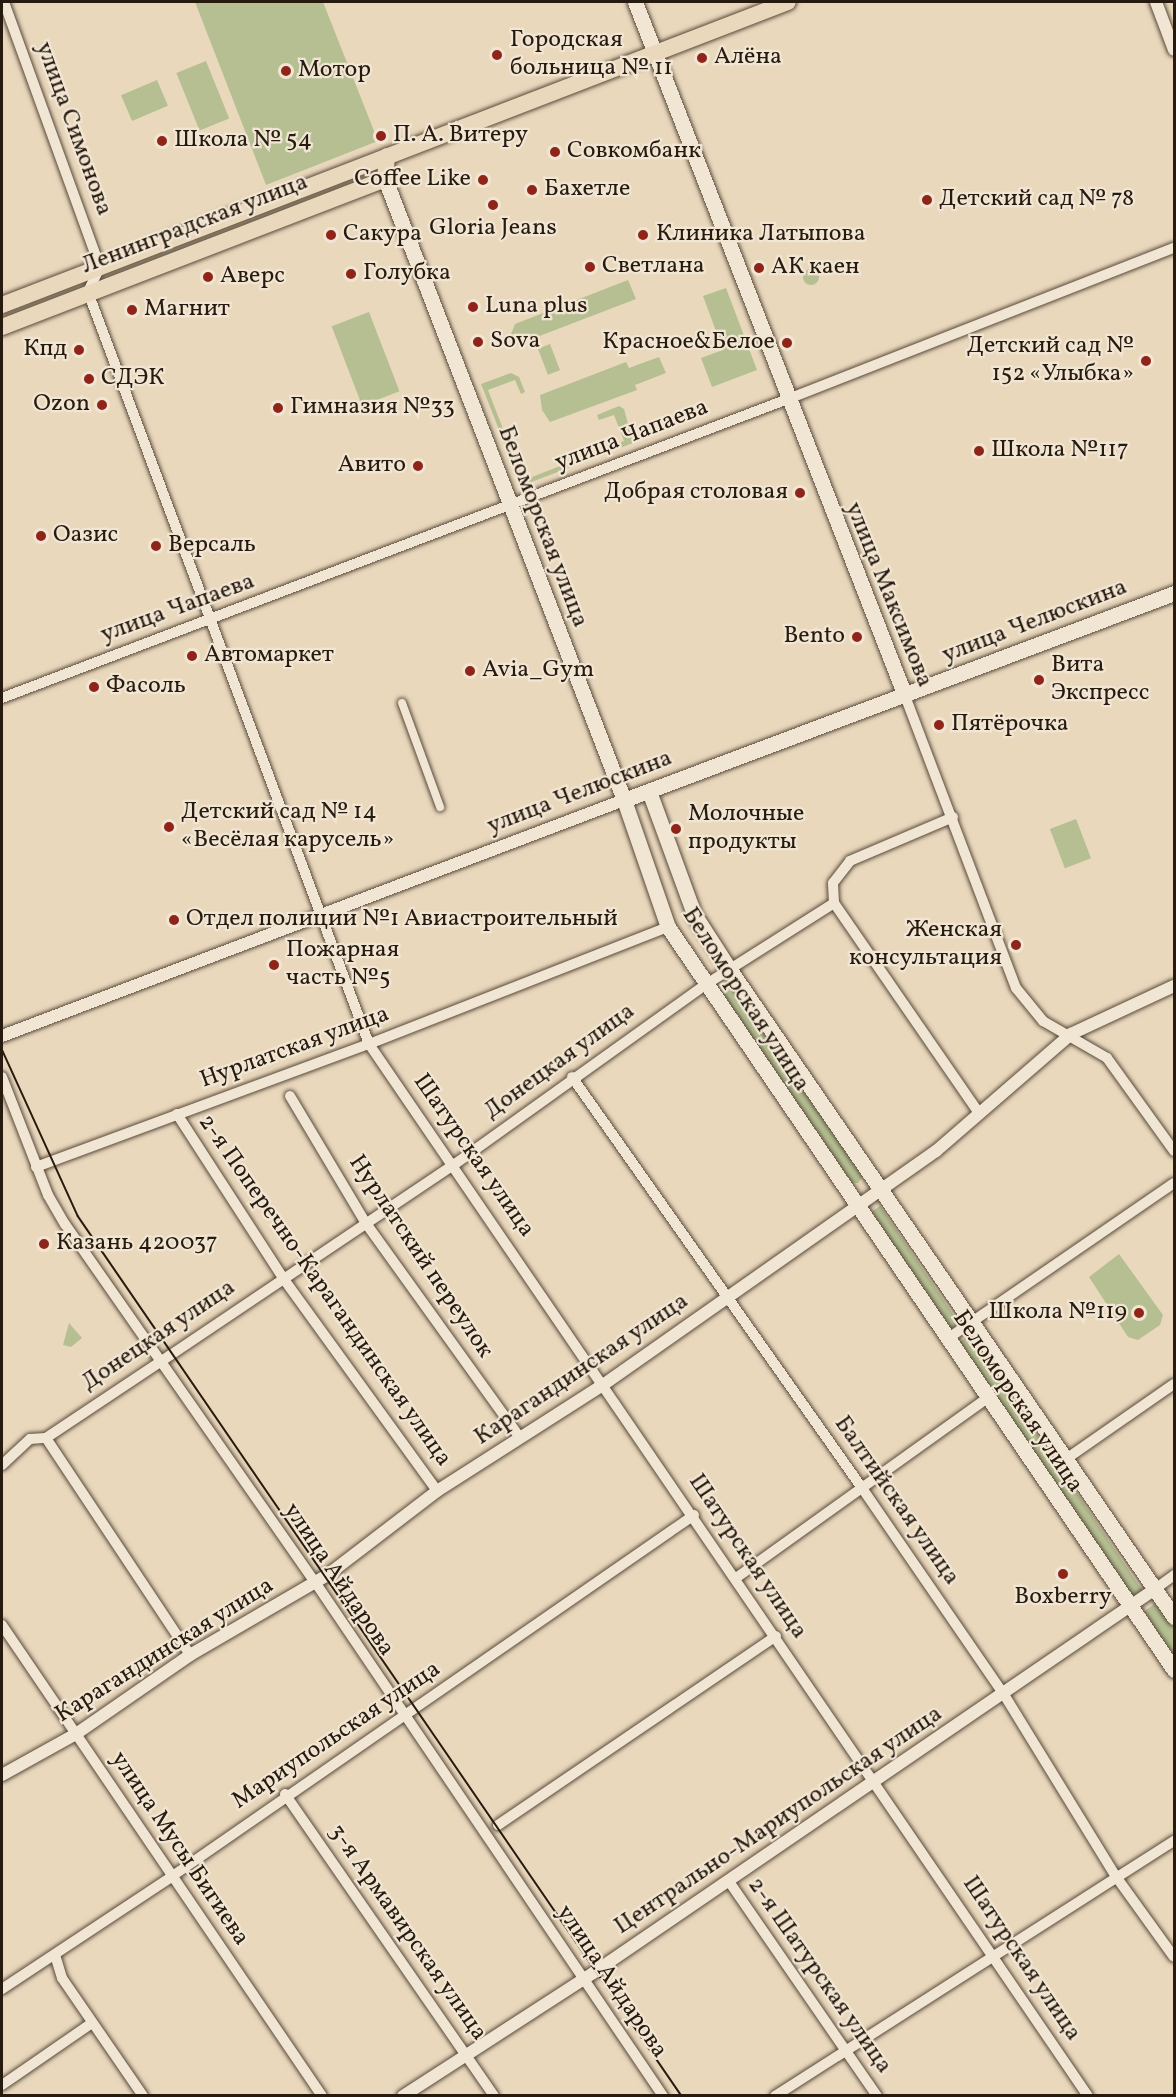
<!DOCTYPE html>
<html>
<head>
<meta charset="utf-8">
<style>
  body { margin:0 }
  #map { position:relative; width:1176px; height:2097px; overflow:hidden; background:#ead8bd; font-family:Vollkorn,serif }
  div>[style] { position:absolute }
  .green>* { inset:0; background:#b5bf92; transform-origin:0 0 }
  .round { border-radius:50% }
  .roads { filter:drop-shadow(0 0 2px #584a3a) drop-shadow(0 0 2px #584a3a) }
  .pedestrian>* { height:8px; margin:-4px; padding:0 4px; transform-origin:4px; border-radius:4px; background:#f1e6d4 }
  .minor>* { height:10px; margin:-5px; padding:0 5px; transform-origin:5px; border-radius:5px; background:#f1e6d4 }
  .tertiary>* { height:12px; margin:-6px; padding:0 6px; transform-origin:6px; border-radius:6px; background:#f1e6d4 }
  .secondary>* { height:15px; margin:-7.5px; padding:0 7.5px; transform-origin:7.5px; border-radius:7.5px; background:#f1e6d4 }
  .primary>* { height:16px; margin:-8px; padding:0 8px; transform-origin:8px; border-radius:8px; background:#ead8bd }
  .tram>* { height:1.5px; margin:-0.75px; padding:0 0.75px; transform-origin:0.75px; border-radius:0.75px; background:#271a0e }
  .dots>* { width:16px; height:16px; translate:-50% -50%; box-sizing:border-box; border:3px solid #f1e6d4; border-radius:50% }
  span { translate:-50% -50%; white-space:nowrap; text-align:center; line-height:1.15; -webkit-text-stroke:4.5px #f1e6d4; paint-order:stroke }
  .poi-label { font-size:24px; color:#271a0e }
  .left { translate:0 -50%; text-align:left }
  .right { translate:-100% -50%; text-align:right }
  .street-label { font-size:24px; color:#271a0e }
  .frame { position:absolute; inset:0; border:3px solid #271a0e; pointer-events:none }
</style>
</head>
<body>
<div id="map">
  <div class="green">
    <div style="clip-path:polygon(195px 2px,323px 2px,378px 141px,266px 185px)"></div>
    <div style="left:206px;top:61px;width:62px;height:32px;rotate:68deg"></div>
    <div style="left:157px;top:80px;width:28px;height:39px;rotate:67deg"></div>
    <div class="round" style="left:803px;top:269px;width:16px;height:16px"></div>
    <div style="clip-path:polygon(628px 280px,636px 299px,516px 345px,511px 334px,515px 324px)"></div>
    <div style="clip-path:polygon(726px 288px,757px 370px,712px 387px,701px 358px,723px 350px,703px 296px)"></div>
    <div style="left:369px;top:312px;width:85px;height:40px;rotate:69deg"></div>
    <div style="left:550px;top:344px;width:28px;height:13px;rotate:69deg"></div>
    <div style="clip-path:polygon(659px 357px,666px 373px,635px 385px,637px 390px,550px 422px,542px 410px,540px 395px,626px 362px,629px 368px)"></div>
    <div style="clip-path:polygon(511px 373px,519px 377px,525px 392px,521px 394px,515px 380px,488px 390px,519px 470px,532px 477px,624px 441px,614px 415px,599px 420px,597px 415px,619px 406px,624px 409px,633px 443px,529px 483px,518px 478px,481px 384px)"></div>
    <div style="left:1076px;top:819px;width:42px;height:28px;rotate:69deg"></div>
    <div style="clip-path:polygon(731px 986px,863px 1176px,858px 1183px,849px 1183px,720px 994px)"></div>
    <div style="left:880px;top:1206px;width:142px;height:13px;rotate:56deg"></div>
    <div style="clip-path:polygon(1119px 1254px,1163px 1315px,1160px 1325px,1138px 1340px,1128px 1337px,1089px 1277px)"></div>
    <div style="clip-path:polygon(69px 1323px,82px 1338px,71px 1347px,63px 1345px)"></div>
    <div style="left:970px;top:1335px;width:310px;height:13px;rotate:56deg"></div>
    <div style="clip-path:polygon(1157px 1602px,1174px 1628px,1174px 1660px,1142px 1613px)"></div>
  </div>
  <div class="roads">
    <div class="pedestrian">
      <div style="left:402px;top:703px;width:111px;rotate:69.9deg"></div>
    </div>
    <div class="minor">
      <div style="left:4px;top:2px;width:282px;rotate:70.1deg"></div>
      <div style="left:100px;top:267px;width:28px;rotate:116deg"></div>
      <div style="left:88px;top:292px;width:803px;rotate:69.51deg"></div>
      <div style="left:369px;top:1044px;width:1274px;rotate:55.65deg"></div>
      <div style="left:905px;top:696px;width:312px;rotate:69.2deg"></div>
      <div style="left:1016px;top:988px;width:43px;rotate:50.7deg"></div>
      <div style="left:1043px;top:1021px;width:74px;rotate:30deg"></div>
      <div style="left:1107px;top:1058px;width:115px;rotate:54.2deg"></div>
      <div style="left:2px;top:698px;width:841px;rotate:-20.83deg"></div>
      <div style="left:788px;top:399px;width:414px;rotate:-21.4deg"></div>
      <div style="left:834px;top:903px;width:254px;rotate:55.4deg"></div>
      <div style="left:2px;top:1077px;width:127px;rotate:68.7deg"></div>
      <div style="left:48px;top:1195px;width:34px;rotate:60deg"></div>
      <div style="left:65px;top:1224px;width:437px;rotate:55.1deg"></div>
      <div style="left:315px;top:1582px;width:621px;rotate:55.9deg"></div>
      <div style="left:572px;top:1077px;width:503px;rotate:54.79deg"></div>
      <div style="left:862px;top:1488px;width:249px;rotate:55.5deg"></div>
      <div style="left:1003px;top:1693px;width:217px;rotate:58.4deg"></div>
      <div style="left:1117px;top:1878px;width:97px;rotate:54.2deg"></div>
      <div style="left:290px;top:1096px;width:147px;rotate:59.2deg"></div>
      <div style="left:365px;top:1222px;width:266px;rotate:54.3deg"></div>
      <div style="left:177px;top:1114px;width:195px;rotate:57.1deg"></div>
      <div style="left:283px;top:1278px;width:263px;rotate:54.1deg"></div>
      <div style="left:36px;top:1167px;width:355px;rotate:-20.3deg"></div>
      <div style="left:369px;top:1044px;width:321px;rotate:-21.4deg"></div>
      <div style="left:947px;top:1339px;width:275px;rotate:-34.5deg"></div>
      <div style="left:46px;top:1438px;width:260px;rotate:56.4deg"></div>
      <div style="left:1066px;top:1459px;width:131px;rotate:-34.8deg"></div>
      <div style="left:2px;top:1465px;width:38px;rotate:-43deg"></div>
      <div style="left:30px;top:1439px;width:16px;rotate:-4deg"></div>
      <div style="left:46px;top:1438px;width:151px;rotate:-33.7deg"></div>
      <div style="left:172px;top:1354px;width:341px;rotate:-33.9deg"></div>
      <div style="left:455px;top:1164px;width:307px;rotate:-35.6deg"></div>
      <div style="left:705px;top:985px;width:153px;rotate:-32.4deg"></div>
      <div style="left:834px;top:903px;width:20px;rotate:-93deg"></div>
      <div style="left:833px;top:883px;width:28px;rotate:-52deg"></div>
      <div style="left:850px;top:861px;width:112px;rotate:-23.1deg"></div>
      <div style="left:736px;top:1578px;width:309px;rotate:-35.6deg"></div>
      <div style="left:1155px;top:1589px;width:24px;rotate:-36deg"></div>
      <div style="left:2px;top:1625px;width:569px;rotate:55.81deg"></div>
      <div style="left:285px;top:1794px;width:367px;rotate:55.3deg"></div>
      <div style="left:498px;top:1825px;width:336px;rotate:-34.2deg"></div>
      <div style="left:728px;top:1880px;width:262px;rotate:55.4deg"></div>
      <div style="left:55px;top:1955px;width:24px;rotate:73deg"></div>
      <div style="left:62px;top:1978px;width:143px;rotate:55.5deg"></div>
      <div style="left:2px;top:1989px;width:203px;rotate:-33.5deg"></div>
      <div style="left:171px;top:1877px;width:636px;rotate:-34.69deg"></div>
      <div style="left:2px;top:2085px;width:109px;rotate:-34.6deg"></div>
      <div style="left:775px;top:2096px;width:474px;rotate:-32.6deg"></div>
    </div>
    <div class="tertiary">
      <div style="left:1156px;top:2px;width:51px;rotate:69.4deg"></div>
      <div style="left:2px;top:1036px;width:665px;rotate:-20.78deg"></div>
      <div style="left:2px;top:1775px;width:85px;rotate:-29deg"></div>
      <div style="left:76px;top:1734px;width:139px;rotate:-34.7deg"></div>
      <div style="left:190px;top:1655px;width:157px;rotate:-30.2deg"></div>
      <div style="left:326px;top:1576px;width:140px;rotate:-37.4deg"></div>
      <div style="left:437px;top:1491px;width:197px;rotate:-32.6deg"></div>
      <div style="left:603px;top:1385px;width:407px;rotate:-35.1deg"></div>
      <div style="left:936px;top:1151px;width:179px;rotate:-40.9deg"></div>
      <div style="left:1071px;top:1034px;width:114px;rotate:-25deg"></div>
      <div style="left:403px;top:2096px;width:226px;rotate:-32.9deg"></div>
      <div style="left:593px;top:1973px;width:681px;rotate:-34.34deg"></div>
    </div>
    <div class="secondary">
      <div style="left:635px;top:2px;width:745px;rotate:68.74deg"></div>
      <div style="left:385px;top:179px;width:665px;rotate:68.95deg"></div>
      <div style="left:624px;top:800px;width:134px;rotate:70.9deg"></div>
      <div style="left:668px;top:927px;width:899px;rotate:55.74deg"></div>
      <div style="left:649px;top:791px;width:131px;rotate:69.9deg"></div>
      <div style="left:694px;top:914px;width:67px;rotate:57.3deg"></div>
      <div style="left:730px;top:970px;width:785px;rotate:55.54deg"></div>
      <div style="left:624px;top:800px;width:588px;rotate:-20.62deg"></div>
    </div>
    <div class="primary">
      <div style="left:2px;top:305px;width:842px;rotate:-21.08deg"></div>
      <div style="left:2px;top:327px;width:411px;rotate:-21.1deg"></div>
      <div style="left:385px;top:179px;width:23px;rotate:-85deg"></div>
    </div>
  </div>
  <div class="tram">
    <div style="left:2px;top:1049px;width:183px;rotate:65.5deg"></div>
    <div style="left:78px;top:1216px;width:1067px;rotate:55.54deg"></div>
  </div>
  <div class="dots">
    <div style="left:497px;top:55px;background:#8f2418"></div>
    <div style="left:702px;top:58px;background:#8f2418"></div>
    <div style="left:286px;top:71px;background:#8f2418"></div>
    <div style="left:381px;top:136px;background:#8f2418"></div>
    <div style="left:162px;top:141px;background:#8f2418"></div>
    <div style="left:555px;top:152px;background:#8f2418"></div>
    <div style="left:483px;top:180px;background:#8f2418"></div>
    <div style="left:532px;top:190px;background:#8f2418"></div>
    <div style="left:927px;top:200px;background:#8f2418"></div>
    <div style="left:493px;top:205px;background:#8f2418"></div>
    <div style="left:331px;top:235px;background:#8f2418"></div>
    <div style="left:643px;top:235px;background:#8f2418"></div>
    <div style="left:590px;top:267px;background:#8f2418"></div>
    <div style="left:759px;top:268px;background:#8f2418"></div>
    <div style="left:351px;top:274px;background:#8f2418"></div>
    <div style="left:208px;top:277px;background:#8f2418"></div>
    <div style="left:473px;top:307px;background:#8f2418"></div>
    <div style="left:132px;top:310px;background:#8f2418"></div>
    <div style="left:478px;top:342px;background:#8f2418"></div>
    <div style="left:787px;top:343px;background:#8f2418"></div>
    <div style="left:79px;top:350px;background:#8f2418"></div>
    <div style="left:1146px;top:361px;background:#8f2418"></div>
    <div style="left:89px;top:379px;background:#8f2418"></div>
    <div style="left:102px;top:405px;background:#8f2418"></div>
    <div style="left:278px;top:408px;background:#8f2418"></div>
    <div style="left:979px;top:451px;background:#8f2418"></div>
    <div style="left:418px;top:466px;background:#8f2418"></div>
    <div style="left:800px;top:493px;background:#8f2418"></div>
    <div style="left:41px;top:536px;background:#8f2418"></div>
    <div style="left:156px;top:546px;background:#8f2418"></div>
    <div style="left:857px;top:637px;background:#8f2418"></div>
    <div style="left:192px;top:656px;background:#8f2418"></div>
    <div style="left:470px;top:671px;background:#8f2418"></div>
    <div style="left:1039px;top:680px;background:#8f2418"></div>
    <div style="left:94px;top:687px;background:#8f2418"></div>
    <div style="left:939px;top:725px;background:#8f2418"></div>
    <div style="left:169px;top:827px;background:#8f2418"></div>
    <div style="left:676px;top:829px;background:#8f2418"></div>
    <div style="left:174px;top:920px;background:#8f2418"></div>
    <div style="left:1016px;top:945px;background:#8f2418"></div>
    <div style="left:274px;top:965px;background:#8f2418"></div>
    <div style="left:44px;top:1244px;background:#8f2418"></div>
    <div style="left:1139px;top:1313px;background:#8f2418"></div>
    <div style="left:1063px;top:1574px;background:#8f2418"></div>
  </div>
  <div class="poi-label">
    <span class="left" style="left:510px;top:55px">Городская<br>больница № 11</span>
    <span class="left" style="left:714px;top:58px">Алёна</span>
    <span class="left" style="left:298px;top:71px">Мотор</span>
    <span class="left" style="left:393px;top:136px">П. А. Витеру</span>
    <span class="left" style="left:174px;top:141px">Школа № 54</span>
    <span class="left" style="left:567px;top:152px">Совкомбанк</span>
    <span class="right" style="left:471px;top:180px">Coffee Like</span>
    <span class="left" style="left:544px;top:190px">Бахетле</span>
    <span class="left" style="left:939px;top:200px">Детский сад № 78</span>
    <span style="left:493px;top:229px">Gloria Jeans</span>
    <span class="left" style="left:343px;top:235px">Сакура</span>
    <span class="left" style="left:656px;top:235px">Клиника Латыпова</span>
    <span class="left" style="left:602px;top:267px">Светлана</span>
    <span class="left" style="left:771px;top:268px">АК каен</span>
    <span class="left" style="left:363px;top:274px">Голубка</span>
    <span class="left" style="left:220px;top:277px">Аверс</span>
    <span class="left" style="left:485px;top:307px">Luna plus</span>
    <span class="left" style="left:144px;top:310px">Магнит</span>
    <span class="left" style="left:490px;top:342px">Sova</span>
    <span class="right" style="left:775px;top:343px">Красное&amp;Белое</span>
    <span class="right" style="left:1134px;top:361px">Детский сад №<br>152 «Улыбка»</span>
    <span class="right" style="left:67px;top:350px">Кпд</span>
    <span class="left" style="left:101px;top:379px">СДЭК</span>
    <span class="right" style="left:90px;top:405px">Ozon</span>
    <span class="left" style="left:290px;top:408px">Гимназия №33</span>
    <span class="left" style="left:991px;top:451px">Школа №117</span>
    <span class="right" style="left:406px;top:466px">Авито</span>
    <span class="right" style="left:788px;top:493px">Добрая столовая</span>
    <span class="left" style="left:53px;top:536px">Оазис</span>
    <span class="left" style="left:168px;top:546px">Версаль</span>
    <span class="right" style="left:845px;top:637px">Bento</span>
    <span class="left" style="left:204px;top:656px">Автомаркет</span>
    <span class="left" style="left:1051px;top:680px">Вита<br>Экспресс</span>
    <span class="left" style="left:482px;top:671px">Avia_Gym</span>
    <span class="left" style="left:106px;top:687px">Фасоль</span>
    <span class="left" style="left:951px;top:725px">Пятёрочка</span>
    <span class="left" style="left:181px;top:827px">Детский сад № 14<br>«Весёлая карусель»</span>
    <span class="left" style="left:688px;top:829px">Молочные<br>продукты</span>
    <span class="left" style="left:186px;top:920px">Отдел полиции №1 Авиастроительный</span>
    <span class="right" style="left:1002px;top:945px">Женская<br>консультация</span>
    <span class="left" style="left:286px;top:965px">Пожарная<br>часть №5</span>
    <span class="left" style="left:56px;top:1244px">Казань 420037</span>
    <span class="right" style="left:1127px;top:1313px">Школа №119</span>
    <span style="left:1063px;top:1598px">Boxberry</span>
  </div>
  <div class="street-label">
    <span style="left:73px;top:129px;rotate:70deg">улица Симонова</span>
    <span style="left:195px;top:225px;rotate:-21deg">Ленинградская улица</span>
    <span style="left:632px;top:436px;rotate:-21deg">улица Чапаева</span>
    <span style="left:542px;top:527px;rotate:69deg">Беломорская улица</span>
    <span style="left:888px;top:595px;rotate:68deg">улица Максимова</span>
    <span style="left:178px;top:609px;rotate:-20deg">улица Чапаева</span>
    <span style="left:1035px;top:622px;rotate:-21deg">улица Челюскина</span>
    <span style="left:580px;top:793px;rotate:-21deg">улица Челюскина</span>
    <span style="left:745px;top:1000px;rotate:57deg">Беломорская улица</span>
    <span style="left:295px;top:1048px;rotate:-20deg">Нурлатская улица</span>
    <span style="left:560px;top:1062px;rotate:-36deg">Донецкая улица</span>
    <span style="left:473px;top:1156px;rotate:55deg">Шатурская улица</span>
    <span style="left:420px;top:1257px;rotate:56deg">Нурлатский переулок</span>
    <span style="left:324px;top:1291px;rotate:55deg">2-я Поперечно-Карагандинская улица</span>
    <span style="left:159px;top:1336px;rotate:-34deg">Донецкая улица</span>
    <span style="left:582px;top:1370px;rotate:-34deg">Карагандинская улица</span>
    <span style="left:1017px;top:1402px;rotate:56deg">Беломорская улица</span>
    <span style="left:896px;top:1501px;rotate:55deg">Балтийская улица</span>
    <span style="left:747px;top:1557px;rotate:56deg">Шатурская улица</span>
    <span style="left:338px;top:1580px;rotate:56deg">улица Айдарова</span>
    <span style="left:165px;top:1651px;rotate:-32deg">Карагандинская улица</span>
    <span style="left:337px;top:1736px;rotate:-34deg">Мариупольская улица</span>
    <span style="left:779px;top:1821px;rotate:-34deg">Центрально-Мариупольская улица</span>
    <span style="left:179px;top:1849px;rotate:56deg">улица Мусы Бигиева</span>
    <span style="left:407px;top:1933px;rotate:55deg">3-я Армавирская улица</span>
    <span style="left:1021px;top:1959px;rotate:56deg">Шатурская улица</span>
    <span style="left:819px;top:1976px;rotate:55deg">2-я Шатурская улица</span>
    <span style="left:611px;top:1982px;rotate:56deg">улица Айдарова</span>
  </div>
  <div class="frame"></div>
</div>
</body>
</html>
